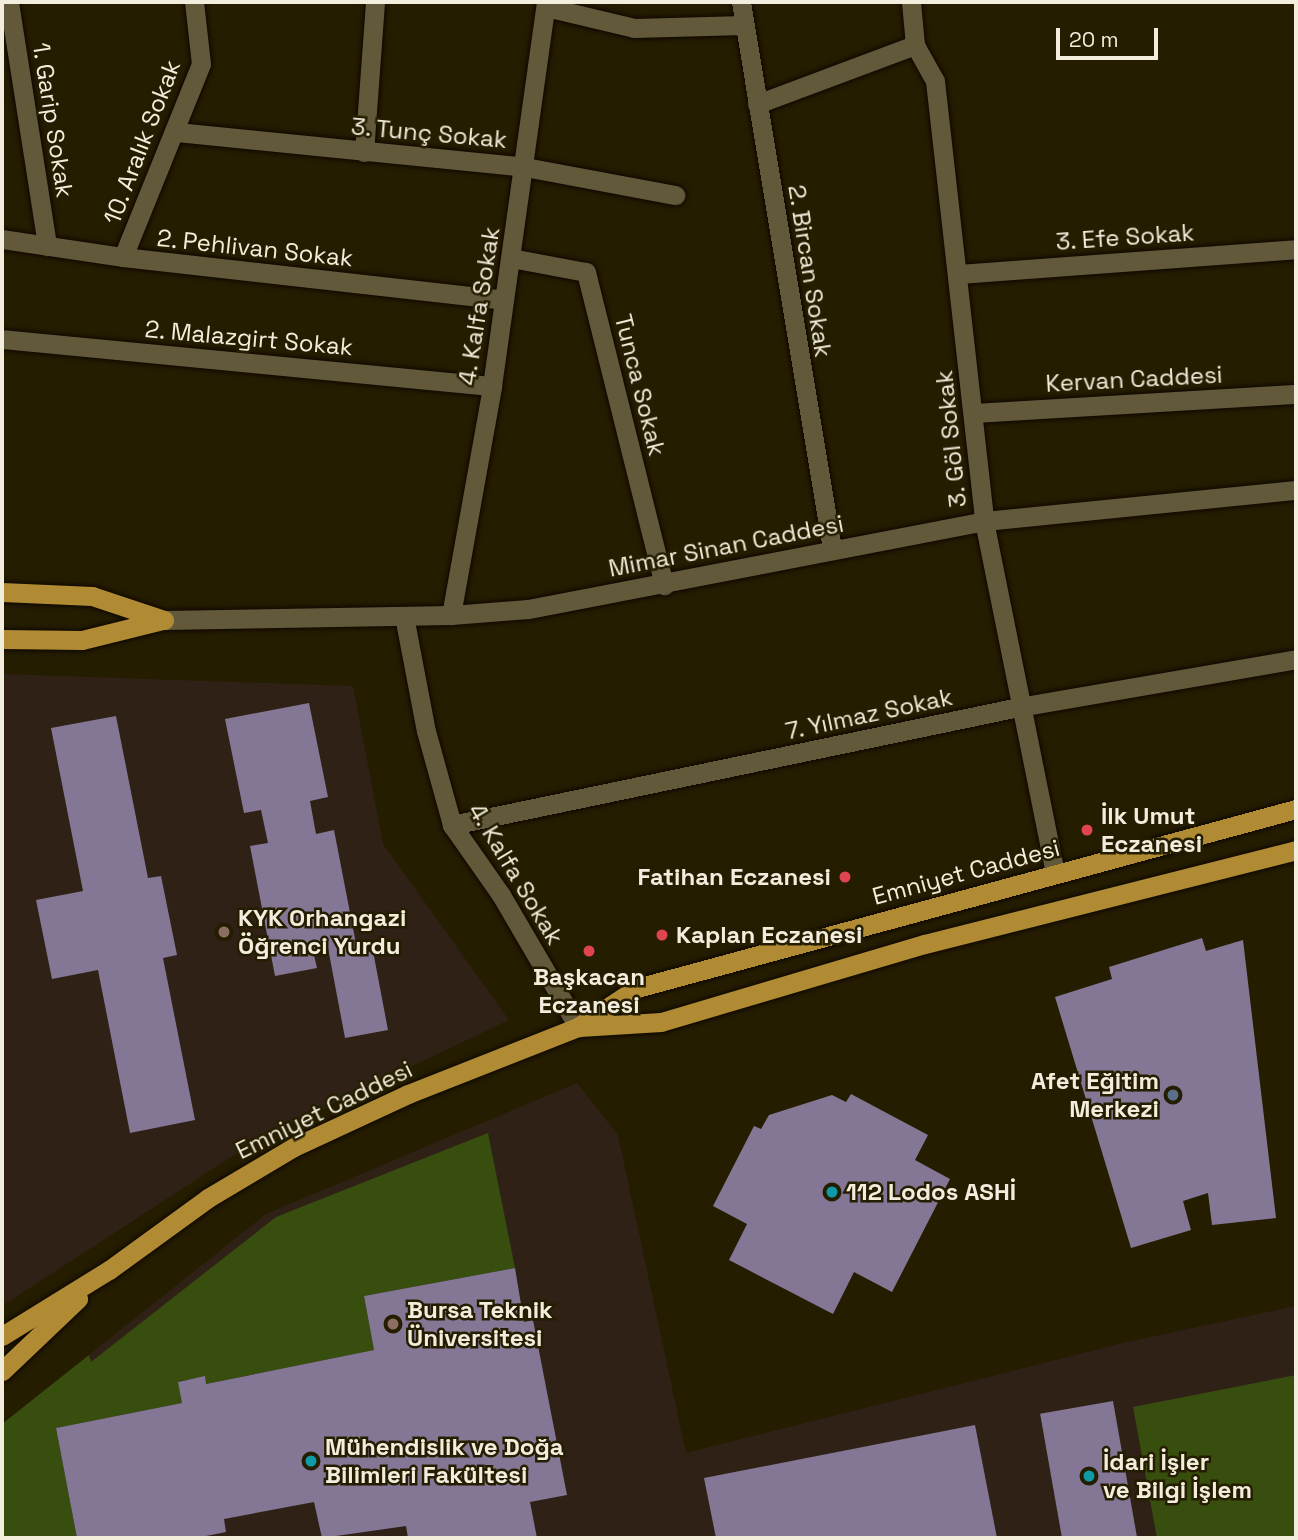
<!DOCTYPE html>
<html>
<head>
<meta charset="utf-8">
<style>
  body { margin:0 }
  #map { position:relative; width:1298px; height:1540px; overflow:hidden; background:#251d00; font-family:"Space Grotesk",sans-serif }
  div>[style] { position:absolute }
  .education>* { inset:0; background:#302116 }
  .green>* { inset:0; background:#374e0e }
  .building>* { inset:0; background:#837795; transform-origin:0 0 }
  .roads { filter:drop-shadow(0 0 2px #0e0700) drop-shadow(0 0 2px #0e0700) }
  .minor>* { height:19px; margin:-9.5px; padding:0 9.5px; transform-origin:9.5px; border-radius:9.5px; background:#62593b }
  .tertiary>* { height:19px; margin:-9.5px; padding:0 9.5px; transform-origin:9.5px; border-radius:9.5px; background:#62593b }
  .primary>* { height:19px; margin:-9.5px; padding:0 9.5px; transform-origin:9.5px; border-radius:9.5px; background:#b08b34 }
  .dots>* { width:19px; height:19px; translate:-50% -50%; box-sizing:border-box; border:4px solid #251d00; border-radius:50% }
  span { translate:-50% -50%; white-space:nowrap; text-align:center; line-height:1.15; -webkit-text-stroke:5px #251d00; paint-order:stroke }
  .street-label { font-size:24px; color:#f2eddc }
  .poi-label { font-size:24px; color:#f2eddc; font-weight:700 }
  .left { translate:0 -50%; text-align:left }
  .right { translate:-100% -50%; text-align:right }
  .frame { position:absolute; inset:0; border:4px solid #f2eddc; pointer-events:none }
  .scale { position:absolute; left:1056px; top:28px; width:102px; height:32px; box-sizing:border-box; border:4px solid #f2eddc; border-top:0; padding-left:9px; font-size:21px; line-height:24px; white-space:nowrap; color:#f2eddc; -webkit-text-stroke:5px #251d00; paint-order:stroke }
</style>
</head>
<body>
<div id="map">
  <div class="education">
    <div style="clip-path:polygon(2px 674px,353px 686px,383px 844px,509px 1020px,257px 1140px,2px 1306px)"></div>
    <div style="clip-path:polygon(577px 1083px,618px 1135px,686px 1453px,1127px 1342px,1296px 1306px,1296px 1538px,2px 1538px,2px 1424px,266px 1214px)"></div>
  </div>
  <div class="green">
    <div style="clip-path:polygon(488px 1133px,515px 1268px,364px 1296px,374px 1350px,206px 1384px,204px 1377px,179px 1381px,182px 1403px,56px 1428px,77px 1538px,3px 1538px,2px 1424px,89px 1355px,91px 1362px,276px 1217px)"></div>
    <div style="clip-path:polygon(1296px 1375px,1296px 1538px,1157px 1538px,1133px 1407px)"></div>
  </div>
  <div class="building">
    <div style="clip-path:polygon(309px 703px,328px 797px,310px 801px,316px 834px,334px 830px,358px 954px,373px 951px,388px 1030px,345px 1038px,328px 948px,313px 951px,317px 968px,275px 976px,250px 846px,268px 843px,261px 810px,244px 813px,225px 719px)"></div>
    <div style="clip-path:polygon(116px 716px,148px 878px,161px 876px,177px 955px,163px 958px,195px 1120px,130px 1133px,98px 970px,52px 979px,36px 900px,83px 891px,51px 728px)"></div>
    <div style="clip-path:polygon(1202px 938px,1206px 951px,1243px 940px,1276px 1218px,1212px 1225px,1208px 1193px,1183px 1201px,1191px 1230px,1131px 1248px,1055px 997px,1112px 979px,1109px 967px)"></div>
    <div style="clip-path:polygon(851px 1094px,928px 1135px,915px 1160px,950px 1179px,892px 1292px,854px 1272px,833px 1314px,729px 1260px,747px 1224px,713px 1206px,754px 1126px,761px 1129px,769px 1115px,832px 1095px,846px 1102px)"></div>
    <div style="clip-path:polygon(515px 1268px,524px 1322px,533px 1320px,567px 1495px,530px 1502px,537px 1538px,408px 1538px,406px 1526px,322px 1538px,314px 1502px,224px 1519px,226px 1532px,196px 1538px,77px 1538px,56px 1428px,182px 1403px,178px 1382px,205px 1376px,206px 1384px,374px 1350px,364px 1296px)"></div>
    <div style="left:1113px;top:1401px;width:139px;height:74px;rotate:80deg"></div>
    <div style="clip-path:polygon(975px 1425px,997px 1538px,716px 1538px,704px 1478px)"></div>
  </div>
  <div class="roads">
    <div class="minor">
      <div style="left:9px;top:2px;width:247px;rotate:81.1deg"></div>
      <div style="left:741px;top:2px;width:555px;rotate:80.55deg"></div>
      <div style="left:911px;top:2px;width:43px;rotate:84.7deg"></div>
      <div style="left:915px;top:45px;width:41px;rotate:60.9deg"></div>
      <div style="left:935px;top:81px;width:443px;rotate:83.6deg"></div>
      <div style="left:984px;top:521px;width:359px;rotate:78.6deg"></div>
      <div style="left:546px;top:7px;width:90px;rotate:13.4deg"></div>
      <div style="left:634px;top:28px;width:110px;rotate:-1.6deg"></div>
      <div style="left:757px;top:104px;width:169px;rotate:-20.5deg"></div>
      <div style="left:176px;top:132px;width:351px;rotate:5.7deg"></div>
      <div style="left:525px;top:167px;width:153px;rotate:10.6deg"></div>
      <div style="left:364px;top:152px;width:150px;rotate:-85.8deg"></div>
      <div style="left:2px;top:239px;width:122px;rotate:8.5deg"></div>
      <div style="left:123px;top:257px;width:383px;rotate:6.4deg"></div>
      <div style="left:123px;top:257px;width:208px;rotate:-68deg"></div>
      <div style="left:201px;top:64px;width:62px;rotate:-96.4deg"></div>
      <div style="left:511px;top:258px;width:76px;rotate:10.6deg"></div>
      <div style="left:586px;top:272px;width:323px;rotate:76deg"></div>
      <div style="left:958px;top:274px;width:339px;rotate:-4.2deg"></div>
      <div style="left:2px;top:339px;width:492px;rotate:5.5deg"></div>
      <div style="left:451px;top:615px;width:233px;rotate:-79.8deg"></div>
      <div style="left:492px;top:386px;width:388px;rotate:-82deg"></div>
      <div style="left:404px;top:616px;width:117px;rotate:79.2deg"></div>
      <div style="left:426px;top:731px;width:98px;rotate:74.5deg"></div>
      <div style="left:452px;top:825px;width:85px;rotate:55deg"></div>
      <div style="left:501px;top:895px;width:153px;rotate:59.7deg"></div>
      <div style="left:452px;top:825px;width:579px;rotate:-11.76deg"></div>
      <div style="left:1019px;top:707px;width:281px;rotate:-9.8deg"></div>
    </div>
    <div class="tertiary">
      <div style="left:975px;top:413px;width:322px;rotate:-3.4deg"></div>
      <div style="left:164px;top:620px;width:287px;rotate:-1deg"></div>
      <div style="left:451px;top:615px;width:77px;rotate:-4.5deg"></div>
      <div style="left:528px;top:609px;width:464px;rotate:-10.9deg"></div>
      <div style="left:984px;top:521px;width:314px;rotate:-5.7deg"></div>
    </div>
    <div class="primary">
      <div style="left:2px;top:592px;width:90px;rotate:2.5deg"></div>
      <div style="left:92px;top:596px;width:76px;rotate:18.4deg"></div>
      <div style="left:2px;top:639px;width:80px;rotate:0.7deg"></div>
      <div style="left:82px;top:640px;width:83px;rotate:-13.9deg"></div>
      <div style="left:579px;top:1027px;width:82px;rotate:-3.5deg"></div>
      <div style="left:661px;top:1022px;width:275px;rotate:-16.5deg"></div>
      <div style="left:925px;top:944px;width:383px;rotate:-14.2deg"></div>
      <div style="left:2px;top:1336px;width:126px;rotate:-31.7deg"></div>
      <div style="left:109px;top:1270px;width:122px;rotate:-36deg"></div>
      <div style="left:208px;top:1198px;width:100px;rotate:-30.7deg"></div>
      <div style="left:294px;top:1147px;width:126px;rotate:-24.9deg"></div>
      <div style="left:408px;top:1094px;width:183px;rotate:-21.5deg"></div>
      <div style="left:578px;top:1027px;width:71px;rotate:-33.5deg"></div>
      <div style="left:637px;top:988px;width:683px;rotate:-15.2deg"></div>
      <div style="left:2px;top:1371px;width:105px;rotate:-43.5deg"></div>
    </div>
  </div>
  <div class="dots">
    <div style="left:1087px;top:830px;background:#e0444e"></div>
    <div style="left:845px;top:877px;background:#e0444e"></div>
    <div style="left:224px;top:932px;background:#8d6e63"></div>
    <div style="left:662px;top:935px;background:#e0444e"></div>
    <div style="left:589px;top:951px;background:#e0444e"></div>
    <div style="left:1173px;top:1095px;background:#5c6f8a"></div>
    <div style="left:832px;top:1192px;background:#0f9aa8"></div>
    <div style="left:393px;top:1324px;background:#8d6e63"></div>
    <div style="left:311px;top:1461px;background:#0f9aa8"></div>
    <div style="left:1089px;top:1476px;background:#0f9aa8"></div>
  </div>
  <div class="street-label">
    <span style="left:53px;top:120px;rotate:81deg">1. Garip Sokak</span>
    <span style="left:429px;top:133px;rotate:5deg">3. Tunç Sokak</span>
    <span style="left:142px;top:142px;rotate:-69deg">10. Aralık Sokak</span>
    <span style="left:1125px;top:237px;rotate:-4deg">3. Efe Sokak</span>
    <span style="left:255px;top:248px;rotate:6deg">2. Pehlivan Sokak</span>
    <span style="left:810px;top:271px;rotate:81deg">2. Bircan Sokak</span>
    <span style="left:479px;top:306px;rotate:-81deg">4. Kalfa Sokak</span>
    <span style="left:249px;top:338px;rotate:5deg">2. Malazgirt Sokak</span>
    <span style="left:1134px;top:379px;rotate:-3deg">Kervan Caddesi</span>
    <span style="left:640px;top:385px;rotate:76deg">Tunca Sokak</span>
    <span style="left:951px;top:439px;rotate:-96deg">3. Göl Sokak</span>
    <span style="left:726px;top:546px;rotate:-11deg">Mimar Sinan Caddesi</span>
    <span style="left:869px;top:714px;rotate:-12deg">7. Yılmaz Sokak</span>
    <span style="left:966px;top:872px;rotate:-15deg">Emniyet Caddesi</span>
    <span style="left:516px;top:874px;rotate:59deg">4. Kalfa Sokak</span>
    <span style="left:324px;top:1110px;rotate:-26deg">Emniyet Caddesi</span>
  </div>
  <div class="poi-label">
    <span class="left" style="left:1101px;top:830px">İlk Umut<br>Eczanesi</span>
    <span class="right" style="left:831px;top:877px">Fatihan Eczanesi</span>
    <span class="left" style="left:238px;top:932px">KYK Orhangazi<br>Öğrenci Yurdu</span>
    <span class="left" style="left:676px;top:935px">Kaplan Eczanesi</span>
    <span style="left:589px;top:991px">Başkacan<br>Eczanesi</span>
    <span class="right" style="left:1159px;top:1095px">Afet Eğitim<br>Merkezi</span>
    <span class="left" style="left:846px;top:1192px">112 Lodos ASHİ</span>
    <span class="left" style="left:407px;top:1324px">Bursa Teknik<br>Üniversitesi</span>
    <span class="left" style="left:325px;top:1461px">Mühendislik ve Doğa<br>Bilimleri Fakültesi</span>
    <span class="left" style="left:1103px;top:1476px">İdari İşler<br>ve Bilgi İşlem</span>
  </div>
  <div class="frame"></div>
  <div class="scale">20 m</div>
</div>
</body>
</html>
